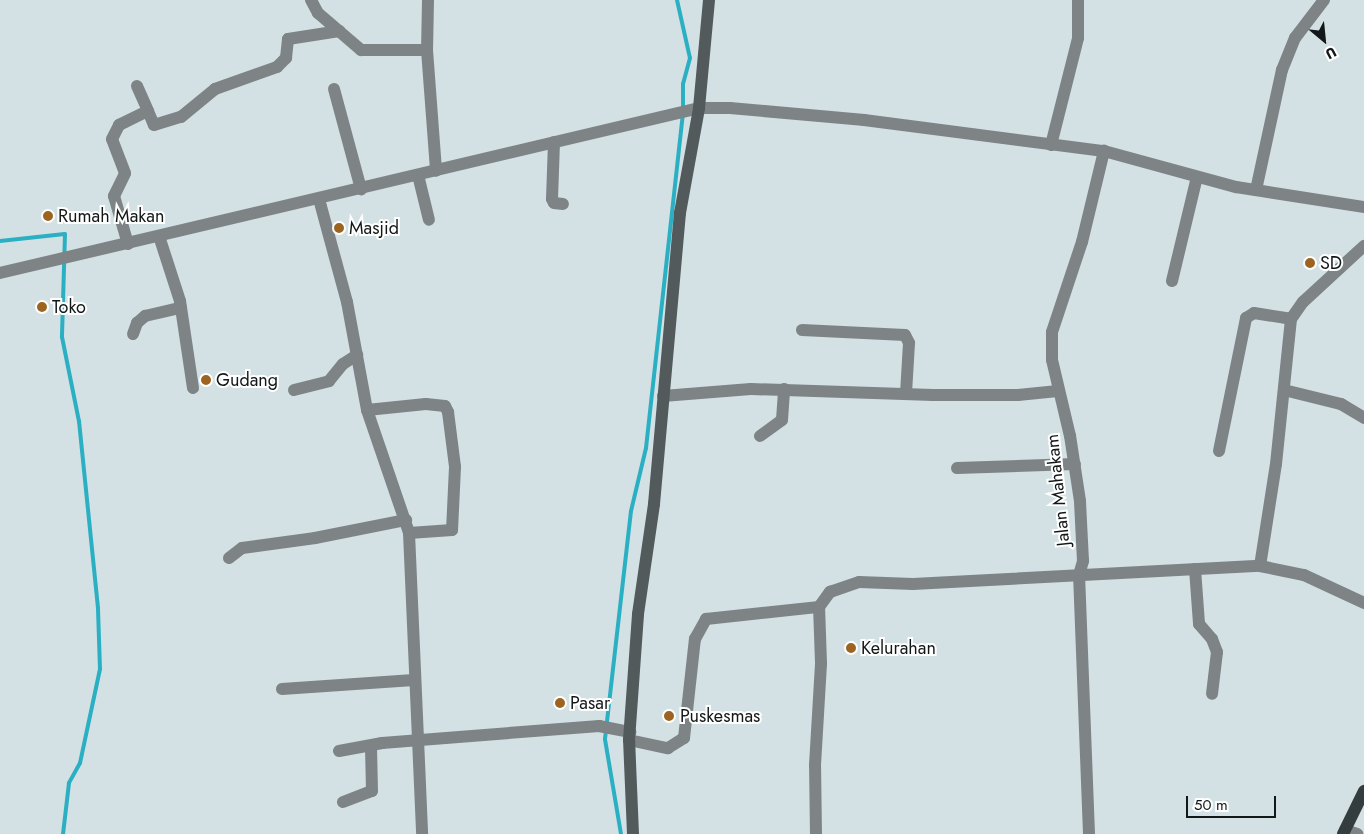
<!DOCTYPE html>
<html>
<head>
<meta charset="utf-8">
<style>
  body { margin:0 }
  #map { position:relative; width:1364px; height:834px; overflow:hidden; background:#d3e1e4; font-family:Jost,sans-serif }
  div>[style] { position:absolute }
  .stream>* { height:4px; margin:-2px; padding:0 2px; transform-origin:2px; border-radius:2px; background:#2ab0c2 }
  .street>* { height:12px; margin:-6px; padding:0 6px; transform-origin:6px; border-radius:6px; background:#7e8485 }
  .secondary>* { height:12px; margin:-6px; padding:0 6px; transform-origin:6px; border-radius:6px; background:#525a5b }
  .primary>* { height:12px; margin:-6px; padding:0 6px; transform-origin:6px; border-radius:6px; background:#333d3e }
  .dots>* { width:14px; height:14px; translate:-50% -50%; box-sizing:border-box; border:2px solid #fff; border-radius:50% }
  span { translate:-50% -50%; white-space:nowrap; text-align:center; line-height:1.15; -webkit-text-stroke:4px #fff; paint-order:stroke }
  .poi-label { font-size:18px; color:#121717 }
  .left { translate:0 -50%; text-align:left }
  .street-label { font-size:18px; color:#121717 }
  .north { position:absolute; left:1299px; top:15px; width:50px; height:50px; -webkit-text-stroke:4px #fff; paint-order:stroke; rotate:152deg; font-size:14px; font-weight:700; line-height:20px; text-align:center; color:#121717 }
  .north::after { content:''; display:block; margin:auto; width:18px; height:22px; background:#121717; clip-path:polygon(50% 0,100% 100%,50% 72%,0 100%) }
  .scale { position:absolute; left:1186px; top:796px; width:90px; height:22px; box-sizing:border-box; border:2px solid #121717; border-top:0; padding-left:6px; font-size:15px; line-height:18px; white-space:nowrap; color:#121717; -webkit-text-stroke:4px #fff; paint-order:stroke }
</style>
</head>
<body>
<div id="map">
  <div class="stream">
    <div style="left:677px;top:0;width:59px;rotate:77.4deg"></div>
    <div style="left:690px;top:58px;width:27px;rotate:105deg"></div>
    <div style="left:683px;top:84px;width:25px;rotate:90deg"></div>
    <div style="left:0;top:241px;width:65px;rotate:-6.1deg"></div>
    <div style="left:65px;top:234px;width:103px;rotate:91.7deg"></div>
    <div style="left:62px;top:337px;width:86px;rotate:78.6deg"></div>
    <div style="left:79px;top:421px;width:189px;rotate:84.2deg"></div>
    <div style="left:98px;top:609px;width:60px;rotate:88.1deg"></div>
    <div style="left:100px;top:669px;width:96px;rotate:102deg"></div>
    <div style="left:80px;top:763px;width:23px;rotate:119deg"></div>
    <div style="left:69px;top:783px;width:51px;rotate:96.7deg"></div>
    <div style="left:621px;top:834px;width:96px;rotate:-99.6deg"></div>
    <div style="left:605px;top:739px;width:229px;rotate:-83.5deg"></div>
    <div style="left:631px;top:511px;width:65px;rotate:-76.6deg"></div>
    <div style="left:646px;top:448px;width:335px;rotate:-83.7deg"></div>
  </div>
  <div class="street">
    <div style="left:311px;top:0;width:15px;rotate:62deg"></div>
    <div style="left:318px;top:13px;width:57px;rotate:40.7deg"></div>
    <div style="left:361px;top:50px;width:66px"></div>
    <div style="left:428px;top:0;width:50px;rotate:91.1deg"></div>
    <div style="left:427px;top:50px;width:121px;rotate:85.7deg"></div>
    <div style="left:137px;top:86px;width:27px;rotate:66deg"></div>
    <div style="left:334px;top:89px;width:104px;rotate:74.9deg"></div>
    <div style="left:554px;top:142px;width:57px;rotate:92deg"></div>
    <div style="left:552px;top:199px;width:4px;rotate:63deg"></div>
    <div style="left:554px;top:203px;width:9px;rotate:6deg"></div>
    <div style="left:1051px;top:145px;width:110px;rotate:-75.8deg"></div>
    <div style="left:1078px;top:38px;width:38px;rotate:-90deg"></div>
    <div style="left:418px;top:175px;width:46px;rotate:76.3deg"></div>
    <div style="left:1256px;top:190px;width:123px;rotate:-77.8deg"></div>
    <div style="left:1282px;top:70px;width:35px;rotate:-68deg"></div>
    <div style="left:1295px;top:38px;width:48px;rotate:-52.7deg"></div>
    <div style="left:319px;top:199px;width:107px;rotate:74.8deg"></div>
    <div style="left:347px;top:302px;width:110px;rotate:79.5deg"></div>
    <div style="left:367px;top:410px;width:130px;rotate:71.1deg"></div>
    <div style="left:409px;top:533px;width:301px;rotate:87.5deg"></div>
    <div style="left:159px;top:236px;width:68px;rotate:72.1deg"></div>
    <div style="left:180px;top:301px;width:88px;rotate:81.5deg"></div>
    <div style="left:128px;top:244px;width:50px;rotate:-106.3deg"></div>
    <div style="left:114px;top:196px;width:25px;rotate:-64deg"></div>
    <div style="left:125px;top:173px;width:36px;rotate:-111deg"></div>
    <div style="left:112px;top:139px;width:16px;rotate:-63deg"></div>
    <div style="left:119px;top:125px;width:32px;rotate:-26deg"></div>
    <div style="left:148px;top:111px;width:15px;rotate:67deg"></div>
    <div style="left:154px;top:125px;width:28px;rotate:-17deg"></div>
    <div style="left:181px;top:117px;width:44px;rotate:-39.5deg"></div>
    <div style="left:215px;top:89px;width:66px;rotate:-19.5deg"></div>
    <div style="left:277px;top:67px;width:13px;rotate:-45deg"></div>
    <div style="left:286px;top:58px;width:19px;rotate:-84deg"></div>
    <div style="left:288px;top:39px;width:52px;rotate:-8.9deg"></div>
    <div style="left:0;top:273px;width:718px;rotate:-13.28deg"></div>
    <div style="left:699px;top:108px;width:31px"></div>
    <div style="left:730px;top:108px;width:135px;rotate:5.1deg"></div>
    <div style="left:864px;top:120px;width:242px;rotate:7.4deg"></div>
    <div style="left:1104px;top:151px;width:137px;rotate:15.3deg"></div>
    <div style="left:1236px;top:187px;width:130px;rotate:8.9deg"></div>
    <div style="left:1172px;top:281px;width:107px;rotate:-76.5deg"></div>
    <div style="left:802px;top:330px;width:103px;rotate:2.8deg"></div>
    <div style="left:905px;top:335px;width:9px;rotate:63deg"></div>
    <div style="left:909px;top:343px;width:51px;rotate:93.4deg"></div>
    <div style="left:133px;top:334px;width:12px;rotate:-70deg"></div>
    <div style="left:137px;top:323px;width:11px;rotate:-41deg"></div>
    <div style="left:145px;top:316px;width:37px;rotate:-13deg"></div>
    <div style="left:294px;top:390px;width:36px;rotate:-14deg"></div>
    <div style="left:329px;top:381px;width:22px;rotate:-51deg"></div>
    <div style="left:343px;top:364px;width:17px;rotate:-33deg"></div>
    <div style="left:1284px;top:390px;width:59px;rotate:13.8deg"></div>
    <div style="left:1341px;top:404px;width:27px;rotate:31deg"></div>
    <div style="left:663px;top:396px;width:88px;rotate:-4.5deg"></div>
    <div style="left:751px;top:389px;width:182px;rotate:1.9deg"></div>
    <div style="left:933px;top:395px;width:85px"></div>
    <div style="left:1018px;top:395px;width:40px;rotate:-5.7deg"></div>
    <div style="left:367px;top:410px;width:59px;rotate:-5.8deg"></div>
    <div style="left:426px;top:404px;width:19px;rotate:6deg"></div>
    <div style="left:445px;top:406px;width:7px;rotate:63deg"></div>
    <div style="left:448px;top:412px;width:55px;rotate:82.7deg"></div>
    <div style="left:455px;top:467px;width:63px;rotate:92.7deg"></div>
    <div style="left:452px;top:530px;width:43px;rotate:176deg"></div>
    <div style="left:760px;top:436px;width:27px;rotate:-36deg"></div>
    <div style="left:782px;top:420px;width:31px;rotate:-86deg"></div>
    <div style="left:1219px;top:451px;width:136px;rotate:-78.5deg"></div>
    <div style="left:1246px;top:318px;width:9px;rotate:-32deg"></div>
    <div style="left:1254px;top:313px;width:37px;rotate:9deg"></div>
    <div style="left:957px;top:468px;width:118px;rotate:-1.9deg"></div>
    <div style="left:229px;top:558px;width:16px;rotate:-38deg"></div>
    <div style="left:242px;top:548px;width:74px;rotate:-7.8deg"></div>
    <div style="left:315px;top:538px;width:93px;rotate:-11.2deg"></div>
    <div style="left:1260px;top:566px;width:103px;rotate:-81.1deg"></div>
    <div style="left:1276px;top:464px;width:146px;rotate:-84.1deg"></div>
    <div style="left:1291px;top:319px;width:21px;rotate:-55deg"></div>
    <div style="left:1303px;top:302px;width:83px;rotate:-42.6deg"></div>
    <div style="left:1195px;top:569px;width:55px;rotate:85.8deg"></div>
    <div style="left:1199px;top:624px;width:20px;rotate:49deg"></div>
    <div style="left:1212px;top:639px;width:14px;rotate:69deg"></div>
    <div style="left:1217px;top:652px;width:42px;rotate:96.8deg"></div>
    <div style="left:282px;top:689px;width:132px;rotate:-3.9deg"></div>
    <div style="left:629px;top:740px;width:40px;rotate:12deg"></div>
    <div style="left:668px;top:748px;width:19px;rotate:-32deg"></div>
    <div style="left:684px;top:738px;width:100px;rotate:-83.7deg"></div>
    <div style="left:695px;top:639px;width:23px;rotate:-61deg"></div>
    <div style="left:706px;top:619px;width:114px;rotate:-6.1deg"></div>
    <div style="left:819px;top:607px;width:19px;rotate:-54deg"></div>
    <div style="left:830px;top:592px;width:31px;rotate:-19deg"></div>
    <div style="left:859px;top:582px;width:54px;rotate:2.1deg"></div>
    <div style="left:913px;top:584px;width:347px;rotate:-3deg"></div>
    <div style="left:1260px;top:566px;width:45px;rotate:11.6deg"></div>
    <div style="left:1304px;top:575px;width:66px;rotate:25deg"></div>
    <div style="left:339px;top:751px;width:44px;rotate:-10.5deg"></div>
    <div style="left:382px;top:743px;width:218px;rotate:-4.5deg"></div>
    <div style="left:599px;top:726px;width:32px;rotate:11deg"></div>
    <div style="left:343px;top:802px;width:31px;rotate:-21deg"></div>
    <div style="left:372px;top:791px;width:45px;rotate:-91.3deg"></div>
    <div style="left:1345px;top:830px;width:13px;rotate:18deg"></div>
    <div style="left:816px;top:834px;width:69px;rotate:-90.8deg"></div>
    <div style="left:815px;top:765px;width:102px;rotate:-86.6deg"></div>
    <div style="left:821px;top:663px;width:56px;rotate:-92deg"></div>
    <div style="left:1089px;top:834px;width:259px;rotate:-92.2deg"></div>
    <div style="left:1079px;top:575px;width:15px;rotate:-74deg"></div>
    <div style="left:1083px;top:561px;width:60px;rotate:-92.9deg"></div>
    <div style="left:1080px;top:501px;width:66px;rotate:-98.7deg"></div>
    <div style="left:1070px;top:436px;width:78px;rotate:-103.3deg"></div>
    <div style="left:1052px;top:360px;width:28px;rotate:-90deg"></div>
    <div style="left:1052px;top:332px;width:95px;rotate:-71.6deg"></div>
    <div style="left:1082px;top:242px;width:94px;rotate:-76.4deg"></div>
  </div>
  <div class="secondary">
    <div style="left:633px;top:834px;width:94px;rotate:-92.4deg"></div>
    <div style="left:629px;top:740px;width:126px;rotate:-85.9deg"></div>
    <div style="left:638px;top:614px;width:111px;rotate:-81.7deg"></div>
    <div style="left:654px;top:504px;width:292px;rotate:-84.9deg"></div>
    <div style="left:680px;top:213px;width:107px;rotate:-79.7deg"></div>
    <div style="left:699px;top:108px;width:108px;rotate:-84.7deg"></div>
  </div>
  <div class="primary">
    <div style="left:1343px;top:834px;width:48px;rotate:-64deg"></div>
  </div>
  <div class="dots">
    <div style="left:48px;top:216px;background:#9c6321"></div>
    <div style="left:339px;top:228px;background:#9c6321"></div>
    <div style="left:1310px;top:263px;background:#9c6321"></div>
    <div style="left:42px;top:307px;background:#9c6321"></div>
    <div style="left:206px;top:380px;background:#9c6321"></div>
    <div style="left:851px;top:648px;background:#9c6321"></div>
    <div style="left:560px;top:703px;background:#9c6321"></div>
    <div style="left:669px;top:716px;background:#9c6321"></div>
  </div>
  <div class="poi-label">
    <span class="left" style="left:58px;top:216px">Rumah Makan</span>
    <span class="left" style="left:349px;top:228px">Masjid</span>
    <span class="left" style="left:1320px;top:263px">SD</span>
    <span class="left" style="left:52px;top:307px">Toko</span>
    <span class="left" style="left:216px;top:380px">Gudang</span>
    <span class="left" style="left:861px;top:648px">Kelurahan</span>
    <span class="left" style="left:570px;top:703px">Pasar</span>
    <span class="left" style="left:680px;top:716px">Puskesmas</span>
  </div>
  <div class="street-label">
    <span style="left:1058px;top:490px;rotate:-96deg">Jalan Mahakam</span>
  </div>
  <div class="north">U</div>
  <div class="scale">50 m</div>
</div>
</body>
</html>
